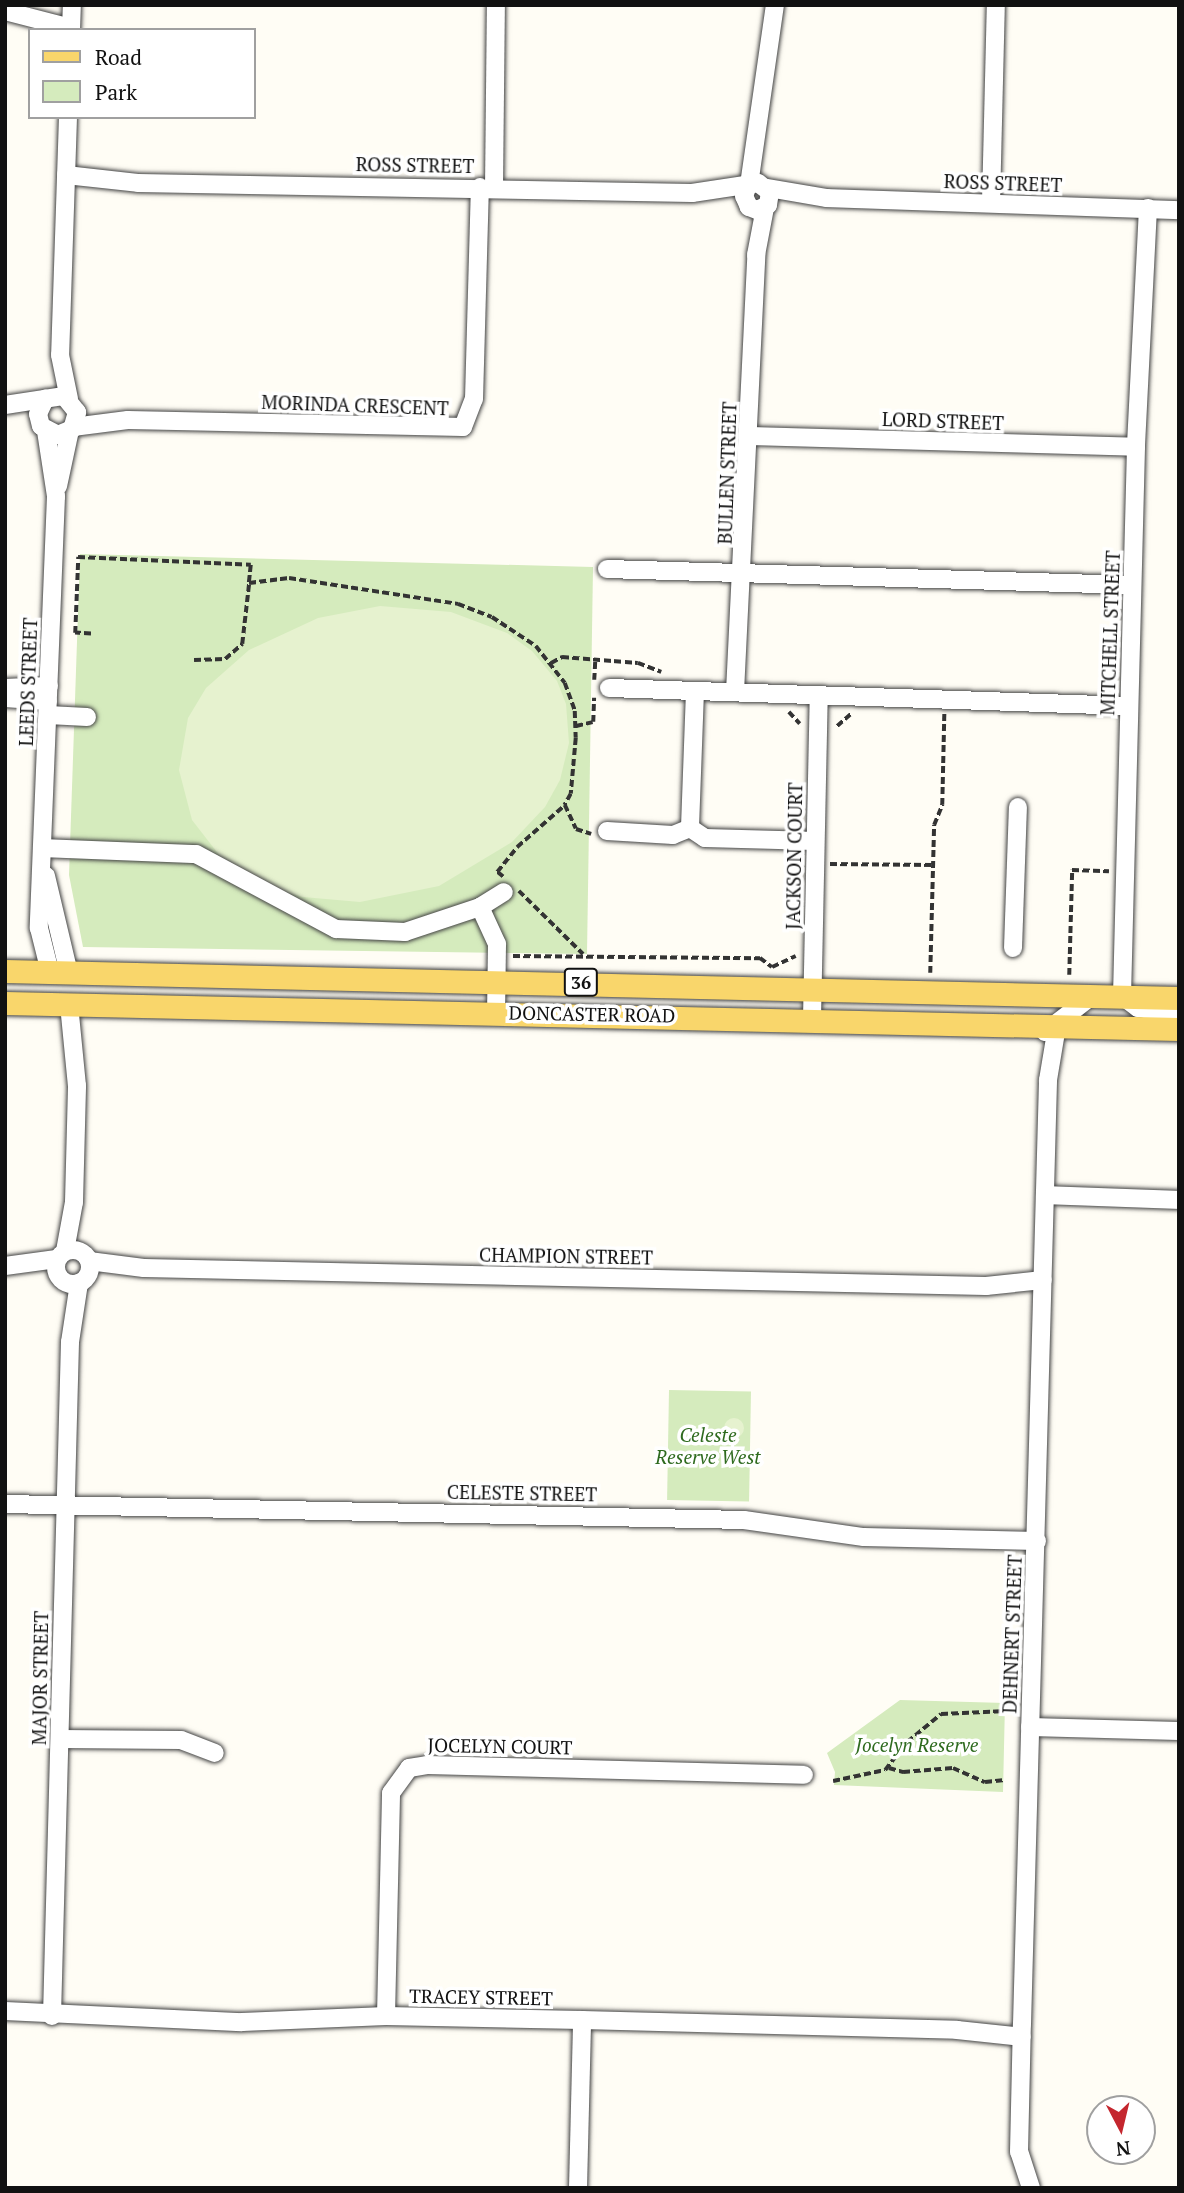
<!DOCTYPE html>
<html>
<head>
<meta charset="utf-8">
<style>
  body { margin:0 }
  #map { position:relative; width:1184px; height:2193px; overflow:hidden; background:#fffdf5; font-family:"PT Serif",serif }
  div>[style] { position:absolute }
  .green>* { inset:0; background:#d5ebbd; transform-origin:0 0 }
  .pitch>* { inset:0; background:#e6f2cf }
  .round { border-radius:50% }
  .path>* { height:3.5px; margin-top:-1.75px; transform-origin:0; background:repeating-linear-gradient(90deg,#333 0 7px,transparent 0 10.5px) }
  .roads { filter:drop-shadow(0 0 2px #444) drop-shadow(0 0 2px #444) }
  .minor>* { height:18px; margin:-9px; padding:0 9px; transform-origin:9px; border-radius:9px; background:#fff }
  .minor>.ring { margin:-9px; padding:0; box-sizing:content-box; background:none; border:18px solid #fff; border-radius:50% }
  .major>* { height:23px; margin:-11.5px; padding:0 11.5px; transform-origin:11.5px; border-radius:11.5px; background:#f9d66b }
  span { translate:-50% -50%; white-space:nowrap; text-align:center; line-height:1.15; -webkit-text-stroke:7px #fff; paint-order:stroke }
  .shield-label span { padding:2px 5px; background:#fff; border:2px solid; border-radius:5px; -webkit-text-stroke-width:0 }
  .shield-label { font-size:18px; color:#111; font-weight:700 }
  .street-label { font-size:19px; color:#111 }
  .park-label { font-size:19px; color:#2f6b1f; font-style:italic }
  .frame { position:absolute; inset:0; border:7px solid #111; pointer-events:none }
  .legend { position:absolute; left:28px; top:28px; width:228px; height:91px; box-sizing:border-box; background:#fff; border:2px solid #a0a0a0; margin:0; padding:9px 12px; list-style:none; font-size:21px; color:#111 }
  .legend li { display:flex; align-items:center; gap:14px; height:35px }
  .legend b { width:35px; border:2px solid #a0a0a0 }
  .north { position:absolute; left:1086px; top:2095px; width:70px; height:70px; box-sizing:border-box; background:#fff; border:2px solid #a0a0a0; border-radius:50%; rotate:173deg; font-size:19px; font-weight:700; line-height:28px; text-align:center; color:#111 }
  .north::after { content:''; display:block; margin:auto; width:24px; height:32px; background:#c4262e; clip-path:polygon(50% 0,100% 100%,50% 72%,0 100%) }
</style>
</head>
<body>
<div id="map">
  <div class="green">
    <div style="clip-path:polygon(80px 554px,593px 567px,587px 954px,83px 947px,69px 875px)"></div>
    <div style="left:669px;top:1390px;width:82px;height:110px;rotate:1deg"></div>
    <div style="clip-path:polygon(900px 1700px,1005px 1703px,1003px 1792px,834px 1785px,835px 1772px,827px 1753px)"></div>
  </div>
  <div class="pitch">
    <div style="clip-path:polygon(380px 606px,451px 612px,507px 633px,532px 651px,557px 681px,566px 704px,569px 743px,560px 780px,545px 807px,512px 842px,439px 886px,360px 902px,303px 897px,265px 886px,227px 865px,192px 820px,179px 770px,188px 718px,206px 688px,249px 650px,318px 618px)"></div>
    <div class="round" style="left:724px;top:1418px;width:20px;height:20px"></div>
  </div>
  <div class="path">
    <div style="left:91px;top:634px;width:16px;rotate:-176deg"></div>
    <div style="left:75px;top:633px;width:76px;rotate:-87.7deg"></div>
    <div style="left:78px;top:557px;width:173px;rotate:2.6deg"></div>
    <div style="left:251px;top:565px;width:18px;rotate:96deg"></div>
    <div style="left:194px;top:660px;width:31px;rotate:-2deg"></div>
    <div style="left:225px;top:659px;width:23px;rotate:-41deg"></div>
    <div style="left:242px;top:644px;width:61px;rotate:-83.5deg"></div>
    <div style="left:249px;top:583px;width:40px;rotate:-7.1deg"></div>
    <div style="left:289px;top:578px;width:171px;rotate:8.7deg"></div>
    <div style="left:458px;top:604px;width:36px;rotate:21deg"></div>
    <div style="left:492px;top:617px;width:53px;rotate:33.4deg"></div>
    <div style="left:536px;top:646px;width:47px;rotate:51.9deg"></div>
    <div style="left:565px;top:683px;width:30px;rotate:70deg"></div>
    <div style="left:575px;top:711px;width:27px;rotate:88deg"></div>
    <div style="left:576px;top:738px;width:56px;rotate:95.1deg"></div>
    <div style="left:571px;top:794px;width:13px;rotate:119deg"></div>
    <div style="left:565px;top:805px;width:26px;rotate:65deg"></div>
    <div style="left:576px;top:829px;width:16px;rotate:18deg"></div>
    <div style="left:551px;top:663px;width:13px;rotate:-29deg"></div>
    <div style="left:562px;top:657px;width:76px;rotate:4.5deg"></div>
    <div style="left:638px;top:663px;width:25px;rotate:21deg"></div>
    <div style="left:594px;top:680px;width:19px;rotate:-87deg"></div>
    <div style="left:789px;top:712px;width:16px;rotate:47deg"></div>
    <div style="left:576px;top:726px;width:17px;rotate:-13deg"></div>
    <div style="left:593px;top:722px;width:24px;rotate:-88deg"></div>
    <div style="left:837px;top:726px;width:20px;rotate:-41deg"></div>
    <div style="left:830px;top:864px;width:103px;rotate:0.6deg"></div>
    <div style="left:503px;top:877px;width:8px;rotate:-140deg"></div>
    <div style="left:497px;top:872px;width:32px;rotate:-51deg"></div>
    <div style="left:517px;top:847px;width:64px;rotate:-41.2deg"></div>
    <div style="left:519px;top:891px;width:90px;rotate:44.5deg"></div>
    <div style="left:513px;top:956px;width:247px;rotate:0.5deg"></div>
    <div style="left:760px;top:958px;width:15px;rotate:37deg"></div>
    <div style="left:772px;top:967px;width:26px;rotate:-25deg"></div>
    <div style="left:930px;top:973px;width:148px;rotate:-88.5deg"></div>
    <div style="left:934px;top:825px;width:22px;rotate:-68deg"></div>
    <div style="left:942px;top:805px;width:91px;rotate:-88.7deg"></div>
    <div style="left:1069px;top:975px;width:105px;rotate:-88.4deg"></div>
    <div style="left:1072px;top:870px;width:37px;rotate:2deg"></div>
    <div style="left:889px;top:1768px;width:15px;rotate:16deg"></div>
    <div style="left:903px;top:1772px;width:50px;rotate:-4.6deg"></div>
    <div style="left:953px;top:1768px;width:35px;rotate:24deg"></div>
    <div style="left:985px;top:1782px;width:20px;rotate:-6deg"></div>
    <div style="left:833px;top:1781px;width:53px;rotate:-11.9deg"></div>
    <div style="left:885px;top:1770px;width:36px;rotate:-52deg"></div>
    <div style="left:907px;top:1742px;width:44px;rotate:-39.5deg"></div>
    <div style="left:941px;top:1714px;width:66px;rotate:-2.6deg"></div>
  </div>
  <div class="roads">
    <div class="minor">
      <div style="left:5px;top:11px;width:68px;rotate:14.4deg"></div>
      <div style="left:71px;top:30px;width:25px;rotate:-88deg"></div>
      <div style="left:68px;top:117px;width:238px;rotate:91.9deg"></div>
      <div style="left:60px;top:355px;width:45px;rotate:78.4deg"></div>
      <div style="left:66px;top:175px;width:72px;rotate:6.3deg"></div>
      <div style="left:138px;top:183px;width:554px;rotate:1.03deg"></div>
      <div style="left:692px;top:193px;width:67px;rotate:-8.6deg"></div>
      <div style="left:758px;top:183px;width:15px;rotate:37deg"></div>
      <div style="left:770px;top:192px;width:13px;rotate:99deg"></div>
      <div style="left:768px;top:205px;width:12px;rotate:156deg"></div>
      <div style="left:757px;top:210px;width:9px;rotate:-159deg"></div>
      <div style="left:749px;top:207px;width:12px;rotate:-114deg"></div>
      <div style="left:744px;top:196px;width:9px;rotate:-69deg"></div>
      <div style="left:749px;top:185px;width:182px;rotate:-81.8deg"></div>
      <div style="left:494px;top:187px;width:182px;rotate:-89.4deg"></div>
      <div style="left:768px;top:188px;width:60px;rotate:9.6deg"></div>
      <div style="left:827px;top:198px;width:352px;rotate:2deg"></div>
      <div style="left:991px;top:203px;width:198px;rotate:-88.6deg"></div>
      <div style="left:1148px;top:208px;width:239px;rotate:92.9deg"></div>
      <div style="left:1136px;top:447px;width:549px;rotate:91.46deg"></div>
      <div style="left:1122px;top:996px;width:20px;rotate:37deg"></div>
      <div style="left:1138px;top:1008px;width:42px;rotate:9.7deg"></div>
      <div style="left:5px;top:405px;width:60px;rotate:-8.7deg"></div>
      <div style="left:64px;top:396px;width:21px;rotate:51deg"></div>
      <div style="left:77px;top:412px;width:18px;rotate:106deg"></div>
      <div style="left:72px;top:429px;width:15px;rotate:157deg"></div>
      <div style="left:58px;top:435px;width:19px;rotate:-152deg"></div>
      <div style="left:41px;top:426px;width:12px;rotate:-104deg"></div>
      <div style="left:38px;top:414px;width:17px;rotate:-65deg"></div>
      <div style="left:73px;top:427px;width:55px;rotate:-7.3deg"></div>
      <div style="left:128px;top:420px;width:335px;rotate:1.2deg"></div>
      <div style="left:463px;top:427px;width:30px;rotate:-69deg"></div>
      <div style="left:474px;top:399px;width:212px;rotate:-88.4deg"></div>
      <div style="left:46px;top:431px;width:66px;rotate:81.3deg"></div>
      <div style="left:56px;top:496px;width:432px;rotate:92.3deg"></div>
      <div style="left:39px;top:928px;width:45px;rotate:76deg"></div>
      <div style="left:750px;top:436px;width:386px;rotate:1.6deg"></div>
      <div style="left:58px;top:486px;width:57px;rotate:-77.9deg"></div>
      <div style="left:607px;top:569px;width:525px;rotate:1.75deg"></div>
      <div style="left:5px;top:688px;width:44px;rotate:-2.6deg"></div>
      <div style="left:609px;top:688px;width:520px;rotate:1.98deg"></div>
      <div style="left:695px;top:691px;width:137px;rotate:92.1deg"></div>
      <div style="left:690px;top:828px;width:18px;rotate:34deg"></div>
      <div style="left:705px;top:838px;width:110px;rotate:1.6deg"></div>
      <div style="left:735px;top:692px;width:438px;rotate:-87.2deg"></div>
      <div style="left:756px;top:255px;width:48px;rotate:-79.2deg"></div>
      <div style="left:5px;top:698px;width:43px;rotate:4deg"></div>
      <div style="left:48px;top:715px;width:39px;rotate:3deg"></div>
      <div style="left:607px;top:831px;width:66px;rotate:3.5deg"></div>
      <div style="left:673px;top:835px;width:18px;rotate:-22deg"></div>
      <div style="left:44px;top:848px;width:152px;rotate:2.3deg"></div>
      <div style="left:196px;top:854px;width:159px;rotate:28.2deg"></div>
      <div style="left:336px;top:929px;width:69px;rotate:2.5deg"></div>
      <div style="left:405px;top:932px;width:79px;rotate:-18.4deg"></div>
      <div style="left:480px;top:907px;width:28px;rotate:-32deg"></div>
      <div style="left:46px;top:876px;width:100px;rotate:76.7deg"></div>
      <div style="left:480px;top:907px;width:41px;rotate:65.3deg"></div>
      <div style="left:497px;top:944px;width:69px;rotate:90.8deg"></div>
      <div style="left:1013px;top:948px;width:141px;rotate:-88deg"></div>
      <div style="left:812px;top:1018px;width:323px;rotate:-88.8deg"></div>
      <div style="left:1045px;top:1032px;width:59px;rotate:-37.5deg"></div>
      <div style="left:1045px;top:1195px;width:134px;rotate:2.1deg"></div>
      <div class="ring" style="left:56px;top:1250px;width:16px;height:16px"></div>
      <div style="left:65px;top:1251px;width:50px;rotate:-79.6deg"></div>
      <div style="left:74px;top:1202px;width:116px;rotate:-88.5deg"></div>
      <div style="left:77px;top:1086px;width:81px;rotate:-95.6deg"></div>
      <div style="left:89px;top:1261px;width:55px;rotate:7.3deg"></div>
      <div style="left:144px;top:1268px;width:842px;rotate:1.22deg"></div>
      <div style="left:986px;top:1286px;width:57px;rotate:-6deg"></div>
      <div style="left:5px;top:1266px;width:52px;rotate:-7.7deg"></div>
      <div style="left:5px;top:1504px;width:739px;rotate:1.24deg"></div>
      <div style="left:744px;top:1520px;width:121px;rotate:8.1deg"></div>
      <div style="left:864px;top:1537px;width:173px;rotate:1.3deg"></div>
      <div style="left:1030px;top:1727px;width:149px;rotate:1.5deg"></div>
      <div style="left:60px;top:1739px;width:121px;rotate:0.5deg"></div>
      <div style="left:181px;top:1740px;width:36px;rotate:21deg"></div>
      <div style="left:5px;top:2011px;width:237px;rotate:2.7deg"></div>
      <div style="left:242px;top:2022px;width:144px;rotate:-2.4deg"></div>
      <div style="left:386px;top:2016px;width:196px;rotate:1.2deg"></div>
      <div style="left:582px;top:2020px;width:375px;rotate:1.5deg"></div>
      <div style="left:957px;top:2030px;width:65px;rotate:6.1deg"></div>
      <div style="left:52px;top:2016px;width:674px;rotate:-88.47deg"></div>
      <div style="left:70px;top:1342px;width:60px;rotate:-81.3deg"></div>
      <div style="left:386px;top:2016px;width:223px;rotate:-88.7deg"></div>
      <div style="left:391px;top:1793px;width:31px;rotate:-54deg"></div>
      <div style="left:409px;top:1768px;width:18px;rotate:-9deg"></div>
      <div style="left:427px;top:1765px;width:377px;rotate:1.5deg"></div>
      <div style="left:578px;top:2188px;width:168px;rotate:-88.6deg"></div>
      <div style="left:1031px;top:2188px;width:38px;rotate:-108deg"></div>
      <div style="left:1019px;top:2152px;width:128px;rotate:-88.7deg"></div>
      <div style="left:1022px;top:2024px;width:944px;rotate:-88.42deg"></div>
      <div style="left:1048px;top:1080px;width:55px;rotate:-80.5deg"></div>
    </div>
    <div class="major">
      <div style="left:5px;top:971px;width:1174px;rotate:1.32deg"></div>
      <div style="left:5px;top:1003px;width:1174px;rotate:1.27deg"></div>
    </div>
  </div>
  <div class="shield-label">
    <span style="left:581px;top:982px">36</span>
  </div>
  <div class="street-label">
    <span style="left:415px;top:165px;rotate:1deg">ROSS STREET</span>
    <span style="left:1003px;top:183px;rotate:2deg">ROSS STREET</span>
    <span style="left:355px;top:405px;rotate:2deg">MORINDA CRESCENT</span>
    <span style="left:943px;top:421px;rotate:2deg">LORD STREET</span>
    <span style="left:727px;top:473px;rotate:-88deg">BULLEN STREET</span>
    <span style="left:1110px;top:633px;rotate:-88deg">MITCHELL STREET</span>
    <span style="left:28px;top:682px;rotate:-88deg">LEEDS STREET</span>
    <span style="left:794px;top:856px;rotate:-89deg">JACKSON COURT</span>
    <span style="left:592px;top:1014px;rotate:1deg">DONCASTER ROAD</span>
    <span style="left:566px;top:1256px;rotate:1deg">CHAMPION STREET</span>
    <span style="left:522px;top:1493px;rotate:1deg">CELESTE STREET</span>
    <span style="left:1012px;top:1634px;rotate:-88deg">DEHNERT STREET</span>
    <span style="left:40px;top:1678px;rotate:-89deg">MAJOR STREET</span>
    <span style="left:500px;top:1746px;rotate:1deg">JOCELYN COURT</span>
    <span style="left:481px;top:1997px;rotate:1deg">TRACEY STREET</span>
  </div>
  <div class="park-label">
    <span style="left:708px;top:1446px">Celeste<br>Reserve West</span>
    <span style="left:917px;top:1745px">Jocelyn Reserve</span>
  </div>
  <div class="frame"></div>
  <ul class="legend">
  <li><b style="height:9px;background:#f9d66b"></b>Road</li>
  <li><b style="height:19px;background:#d5ebbd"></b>Park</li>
  </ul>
  <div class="north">N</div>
</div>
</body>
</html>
